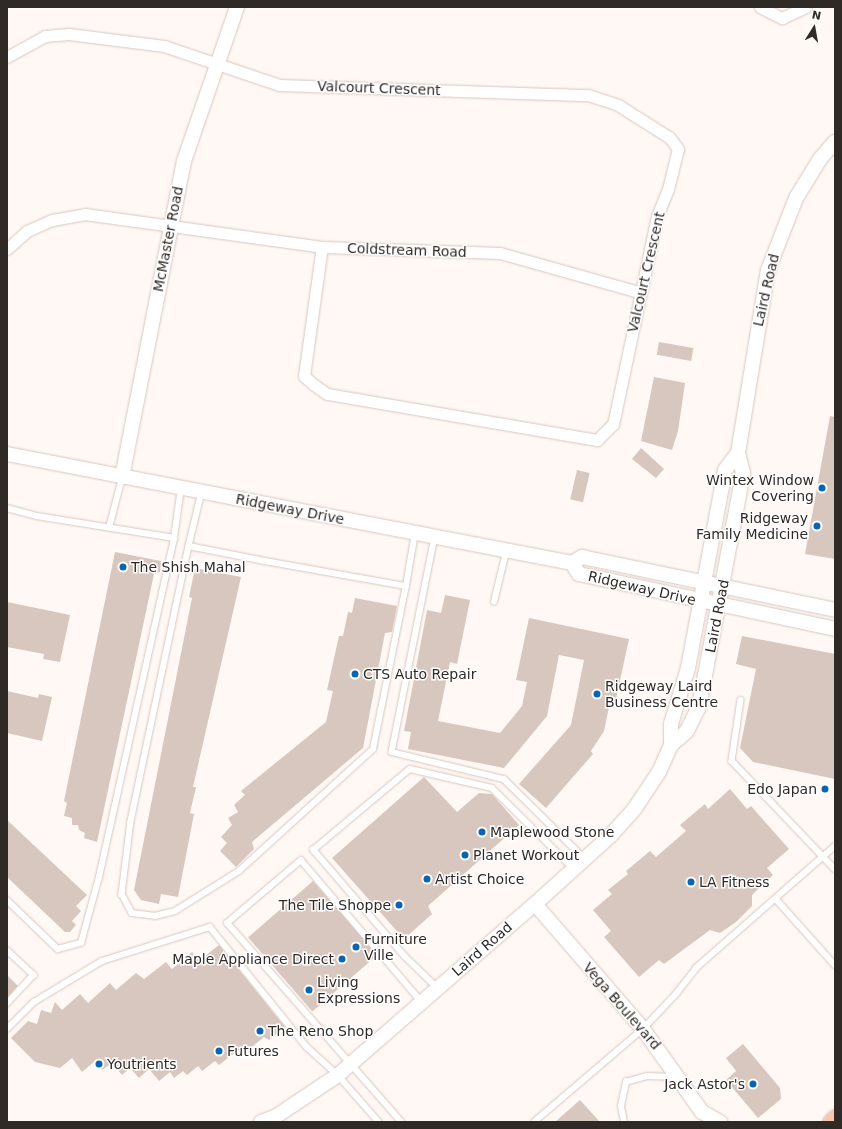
<!DOCTYPE html>
<html>
<head>
<meta charset="utf-8">
<style>
  body { margin:0 }
  #map { position:relative; width:842px; height:1129px; overflow:hidden; background:#fff8f4; font-family:"DejaVu Sans",sans-serif }
  div>[style] { position:absolute }
  .building>* { inset:0; background:#d8c7be; transform-origin:0 0 }
  .roads { filter:drop-shadow(0 0 1px #d8c7bf) drop-shadow(0 0 1px #d8c7bf) }
  .service>* { height:5.5px; margin:-2.75px; padding:0 2.75px; transform-origin:2.75px; border-radius:2.75px; background:#fff }
  .minor>* { height:11px; margin:-5.5px; padding:0 5.5px; transform-origin:5.5px; border-radius:5.5px; background:#fff }
  .tertiary>* { height:14px; margin:-7px; padding:0 7px; transform-origin:7px; border-radius:7px; background:#fff }
  .primary>* { height:17px; margin:-8.5px; padding:0 8.5px; transform-origin:8.5px; border-radius:8.5px; background:#fcc8ad }
  .dots>* { width:11px; height:11px; translate:-50% -50%; box-sizing:border-box; border:2px solid #fff; border-radius:50% }
  span { translate:-50% -50%; white-space:nowrap; text-align:center; line-height:1.15; -webkit-text-stroke:3px #fff; paint-order:stroke }
  .street-label { font-size:14px; color:#302a26 }
  .poi-label { font-size:14px; color:#302a26 }
  .right { translate:-100% -50%; text-align:right }
  .left { translate:0 -50%; text-align:left }
  .frame { position:absolute; inset:0; border:8px solid #302a26; pointer-events:none }
  .north { position:absolute; left:794px; top:8px; width:40px; height:40px; -webkit-text-stroke:3px #fff; paint-order:stroke; rotate:11deg; font-size:11px; font-weight:700; line-height:16px; text-align:center; color:#302a26 }
  .north::after { content:''; display:block; margin:auto; width:14px; height:18px; background:#302a26; clip-path:polygon(50% 0,100% 100%,50% 72%,0 100%) }
</style>
</head>
<body>
<div id="map">
  <div class="building">
    <div style="left:659px;top:342px;width:35px;height:13px;rotate:10deg"></div>
    <div style="clip-path:polygon(654px 377px,685px 383px,678px 431px,672px 450px,641px 441px)"></div>
    <div style="clip-path:polygon(830px 416px,835px 417px,835px 559px,805px 554px)"></div>
    <div style="clip-path:polygon(641px 448px,664px 469px,656px 478px,632px 459px)"></div>
    <div style="left:577px;top:470px;width:13px;height:30px;rotate:13deg"></div>
    <div style="clip-path:polygon(115px 552px,161px 561px,160px 572px,154px 574px,97px 842px,84px 838px,85px 833px,79px 830px,78px 825px,72px 825px,72px 818px,64px 816px,67px 803px,64px 801px)"></div>
    <div style="clip-path:polygon(195px 568px,241px 577px,193px 787px,196px 787px,190px 813px,194px 814px,178px 897px,161px 894px,159px 904px,141px 900px,134px 890px,192px 598px,189px 597px)"></div>
    <div style="clip-path:polygon(445px 595px,470px 600px,457px 664px,450px 662px,438px 721px,500px 733px,522px 706px,527px 682px,516px 680px,529px 618px,629px 639px,614px 708px,609px 707px,604px 731px,591px 751px,593px 754px,546px 808px,519px 784px,571px 725px,584px 660px,559px 655px,547px 716px,504px 768px,408px 749px,411px 732px,404px 731px,427px 610px,441px 613px)"></div>
    <div style="clip-path:polygon(355px 598px,397px 606px,392px 632px,385px 633px,363px 748px,252px 842px,254px 849px,236px 867px,220px 851px,227px 843px,221px 837px,232px 825px,228px 818px,238px 812px,234px 805px,245px 795px,241px 791px,326px 722px,333px 691px,327px 690px,339px 636px,343px 636px,348px 612px,352px 613px)"></div>
    <div style="clip-path:polygon(7px 602px,70px 615px,60px 662px,43px 659px,44px 654px,7px 647px)"></div>
    <div style="clip-path:polygon(742px 636px,835px 654px,835px 779px,753px 762px,740px 748px,756px 669px,736px 664px)"></div>
    <div style="clip-path:polygon(7px 691px,38px 698px,39px 694px,52px 697px,42px 741px,7px 733px)"></div>
    <div style="clip-path:polygon(424px 777px,457px 812px,479px 793px,492px 794px,519px 825px,428px 906px,432px 914px,404px 939px,332px 858px)"></div>
    <div style="clip-path:polygon(730px 789px,747px 809px,751px 806px,789px 849px,767px 868px,773px 875px,752px 895px,752px 906px,736px 922px,720px 933px,710px 930px,664px 964px,659px 960px,639px 977px,604px 937px,611px 931px,593px 910px,612px 894px,608px 890px,628px 874px,626px 871px,650px 851px,656px 857px,686px 831px,680px 825px,705px 804px,708px 809px)"></div>
    <div style="clip-path:polygon(7px 820px,87px 895px,76px 906px,81px 911px,72px 921px,76px 925px,70px 932px,65px 932px,7px 877px)"></div>
    <div style="left:313px;top:881px;width:98px;height:86px;rotate:49deg"></div>
    <div style="clip-path:polygon(219px 945px,285px 1027px,269px 1040px,264px 1037px,242px 1055px,238px 1050px,219px 1065px,215px 1061px,202px 1071px,198px 1066px,187px 1075px,183px 1071px,174px 1078px,170px 1072px,159px 1081px,149px 1069px,139px 1078px,130px 1068px,122px 1075px,112px 1063px,102px 1070px,95px 1061px,82px 1072px,72px 1058px,60px 1068px,35px 1062px,11px 1038px,28px 1021px,37px 1024px,41px 1010px,51px 1013px,55px 1002px,62px 1010px,80px 994px,88px 1003px,110px 983px,116px 990px,136px 973px,144px 979px,166px 962px,172px 969px,192px 952px,199px 961px)"></div>
    <div style="clip-path:polygon(7px 975px,18px 986px,7px 998px)"></div>
    <div style="clip-path:polygon(743px 1044px,780px 1088px,781px 1099px,758px 1118px,726px 1080px,736px 1071px,726px 1058px)"></div>
    <div style="clip-path:polygon(580px 1100px,600px 1122px,555px 1122px)"></div>
  </div>
  <div class="roads">
    <div class="service">
      <div style="left:202px;top:492px;width:56px;rotate:103.5deg"></div>
      <div style="left:189px;top:546px;width:77px;rotate:11.2deg"></div>
      <div style="left:265px;top:561px;width:143px;rotate:10.1deg"></div>
      <div style="left:406px;top:586px;width:54px;rotate:-80.4deg"></div>
      <div style="left:7px;top:508px;width:31px;rotate:15deg"></div>
      <div style="left:37px;top:516px;width:139px;rotate:9.1deg"></div>
      <div style="left:109px;top:528px;width:52px;rotate:-75.4deg"></div>
      <div style="left:435px;top:537px;width:219px;rotate:101.3deg"></div>
      <div style="left:392px;top:752px;width:115px;rotate:13.6deg"></div>
      <div style="left:504px;top:779px;width:114px;rotate:44.6deg"></div>
      <div style="left:189px;top:546px;width:282px;rotate:101.9deg"></div>
      <div style="left:131px;top:822px;width:73px;rotate:97.1deg"></div>
      <div style="left:122px;top:894px;width:21px;rotate:62deg"></div>
      <div style="left:132px;top:913px;width:23px;rotate:7deg"></div>
      <div style="left:155px;top:916px;width:21px;rotate:-14deg"></div>
      <div style="left:175px;top:911px;width:75px;rotate:-32deg"></div>
      <div style="left:239px;top:871px;width:181px;rotate:-42.3deg"></div>
      <div style="left:373px;top:749px;width:166px;rotate:-78.6deg"></div>
      <div style="left:494px;top:602px;width:51px;rotate:-76.5deg"></div>
      <div style="left:741px;top:700px;width:62px;rotate:98.4deg"></div>
      <div style="left:732px;top:761px;width:149px;rotate:46.4deg"></div>
      <div style="left:7px;top:900px;width:71px;rotate:43.9deg"></div>
      <div style="left:58px;top:949px;width:24px;rotate:-15deg"></div>
      <div style="left:81px;top:943px;width:68px;rotate:-74.7deg"></div>
      <div style="left:99px;top:877px;width:347px;rotate:-77.5deg"></div>
      <div style="left:174px;top:538px;width:50px;rotate:-82deg"></div>
      <div style="left:777px;top:900px;width:87px;rotate:48.3deg"></div>
      <div style="left:7px;top:950px;width:37px;rotate:43deg"></div>
      <div style="left:34px;top:975px;width:40px;rotate:133deg"></div>
      <div style="left:437px;top:988px;width:45px;rotate:-135.9deg"></div>
      <div style="left:405px;top:957px;width:141px;rotate:-130.7deg"></div>
      <div style="left:313px;top:850px;width:126px;rotate:-39.9deg"></div>
      <div style="left:410px;top:769px;width:84px;rotate:13deg"></div>
      <div style="left:492px;top:788px;width:114px;rotate:44.6deg"></div>
      <div style="left:7px;top:1029px;width:38px;rotate:-45deg"></div>
      <div style="left:34px;top:1002px;width:79px;rotate:-31.1deg"></div>
      <div style="left:102px;top:961px;width:113px;rotate:-17.5deg"></div>
      <div style="left:210px;top:927px;width:154px;rotate:51.1deg"></div>
      <div style="left:307px;top:1047px;width:42px;rotate:42.1deg"></div>
      <div style="left:338px;top:1075px;width:62px;rotate:48.9deg"></div>
      <div style="left:401px;top:1122px;width:264px;rotate:-131.2deg"></div>
      <div style="left:227px;top:923px;width:97px;rotate:-40.4deg"></div>
      <div style="left:301px;top:860px;width:187px;rotate:49.6deg"></div>
      <div style="left:534px;top:1122px;width:143px;rotate:-40.5deg"></div>
      <div style="left:643px;top:1029px;width:48px;rotate:-46.7deg"></div>
      <div style="left:676px;top:994px;width:33px;rotate:-52deg"></div>
      <div style="left:696px;top:968px;width:185px;rotate:-41.3deg"></div>
      <div style="left:624px;top:1122px;width:16px;rotate:-101deg"></div>
      <div style="left:621px;top:1106px;width:25px;rotate:-78deg"></div>
      <div style="left:626px;top:1082px;width:22px;rotate:-16deg"></div>
      <div style="left:647px;top:1076px;width:29px;rotate:2deg"></div>
    </div>
    <div class="minor">
      <div style="left:760px;top:7px;width:25px;rotate:27deg"></div>
      <div style="left:782px;top:18px;width:26px;rotate:-25deg"></div>
      <div style="left:7px;top:57px;width:43px;rotate:-28.9deg"></div>
      <div style="left:45px;top:36px;width:24px;rotate:-5deg"></div>
      <div style="left:69px;top:34px;width:96px;rotate:7.2deg"></div>
      <div style="left:164px;top:46px;width:121px;rotate:18.7deg"></div>
      <div style="left:279px;top:85px;width:309px;rotate:1.9deg"></div>
      <div style="left:588px;top:95px;width:32px;rotate:18deg"></div>
      <div style="left:618px;top:105px;width:62px;rotate:32.4deg"></div>
      <div style="left:670px;top:138px;width:14px;rotate:54deg"></div>
      <div style="left:678px;top:149px;width:41px;rotate:104deg"></div>
      <div style="left:668px;top:189px;width:29px;rotate:112deg"></div>
      <div style="left:657px;top:216px;width:213px;rotate:101.9deg"></div>
      <div style="left:613px;top:424px;width:23px;rotate:135deg"></div>
      <div style="left:597px;top:440px;width:274px;rotate:-170.3deg"></div>
      <div style="left:327px;top:394px;width:16px;rotate:-145deg"></div>
      <div style="left:314px;top:385px;width:13px;rotate:-138deg"></div>
      <div style="left:304px;top:376px;width:130px;rotate:-82.1deg"></div>
      <div style="left:7px;top:249px;width:27px;rotate:-42deg"></div>
      <div style="left:27px;top:231px;width:27px;rotate:-24deg"></div>
      <div style="left:52px;top:220px;width:34px;rotate:-10deg"></div>
      <div style="left:85px;top:214px;width:239px;rotate:7.9deg"></div>
      <div style="left:322px;top:247px;width:178px;rotate:1.9deg"></div>
      <div style="left:500px;top:253px;width:144px;rotate:15.7deg"></div>
    </div>
    <div class="tertiary">
      <div style="left:7px;top:454px;width:575px;rotate:10.92deg"></div>
      <div style="left:572px;top:563px;width:12px;rotate:-31deg"></div>
      <div style="left:582px;top:557px;width:258px;rotate:11.8deg"></div>
      <div style="left:122px;top:477px;width:322px;rotate:-78.9deg"></div>
      <div style="left:184px;top:161px;width:163px;rotate:-71deg"></div>
      <div style="left:572px;top:563px;width:13px;rotate:58deg"></div>
      <div style="left:579px;top:574px;width:262px;rotate:12.1deg"></div>
      <div style="left:671px;top:745px;width:21px;rotate:-41deg"></div>
      <div style="left:687px;top:731px;width:28px;rotate:-64deg"></div>
      <div style="left:699px;top:706px;width:32px;rotate:-79deg"></div>
      <div style="left:705px;top:675px;width:206px;rotate:-79.3deg"></div>
      <div style="left:743px;top:473px;width:21px;rotate:-104deg"></div>
      <div style="left:738px;top:453px;width:185px;rotate:-80.7deg"></div>
      <div style="left:768px;top:270px;width:77px;rotate:-68.7deg"></div>
      <div style="left:796px;top:198px;width:46px;rotate:-58.4deg"></div>
      <div style="left:820px;top:159px;width:23px;rotate:-49deg"></div>
      <div style="left:535px;top:904px;width:165px;rotate:49.2deg"></div>
      <div style="left:643px;top:1029px;width:102px;rotate:54.6deg"></div>
      <div style="left:702px;top:1112px;width:21px;rotate:29deg"></div>
      <div style="left:261px;top:1122px;width:15px;rotate:-20deg"></div>
      <div style="left:275px;top:1117px;width:76px;rotate:-33.7deg"></div>
      <div style="left:338px;top:1075px;width:261px;rotate:-41deg"></div>
      <div style="left:535px;top:904px;width:103px;rotate:-42.2deg"></div>
      <div style="left:611px;top:835px;width:36px;rotate:-48deg"></div>
      <div style="left:635px;top:808px;width:43px;rotate:-56.3deg"></div>
      <div style="left:659px;top:772px;width:30px;rotate:-66deg"></div>
      <div style="left:671px;top:745px;width:21px;rotate:-90deg"></div>
      <div style="left:671px;top:724px;width:59px;rotate:-73.1deg"></div>
      <div style="left:688px;top:668px;width:201px;rotate:-79.4deg"></div>
      <div style="left:725px;top:470px;width:21px;rotate:-53deg"></div>
    </div>
    <div class="primary">
      <div style="left:831px;top:1122px;width:6px;rotate:-45deg"></div>
    </div>
  </div>
  <div class="dots">
    <div style="left:822px;top:488px;background:#0964b2"></div>
    <div style="left:817px;top:526px;background:#0964b2"></div>
    <div style="left:123px;top:567px;background:#0964b2"></div>
    <div style="left:355px;top:674px;background:#0964b2"></div>
    <div style="left:597px;top:694px;background:#0964b2"></div>
    <div style="left:825px;top:789px;background:#0964b2"></div>
    <div style="left:482px;top:832px;background:#0964b2"></div>
    <div style="left:465px;top:855px;background:#0964b2"></div>
    <div style="left:427px;top:879px;background:#0964b2"></div>
    <div style="left:691px;top:882px;background:#0964b2"></div>
    <div style="left:399px;top:905px;background:#0964b2"></div>
    <div style="left:356px;top:947px;background:#0964b2"></div>
    <div style="left:342px;top:959px;background:#0964b2"></div>
    <div style="left:309px;top:990px;background:#0964b2"></div>
    <div style="left:260px;top:1031px;background:#0964b2"></div>
    <div style="left:219px;top:1051px;background:#0964b2"></div>
    <div style="left:99px;top:1064px;background:#0964b2"></div>
    <div style="left:753px;top:1084px;background:#0964b2"></div>
  </div>
  <div class="street-label">
    <span style="left:379px;top:88px;rotate:2deg">Valcourt Crescent</span>
    <span style="left:168px;top:239px;rotate:-79deg">McMaster Road</span>
    <span style="left:407px;top:250px;rotate:2deg">Coldstream Road</span>
    <span style="left:646px;top:272px;rotate:-77deg">Valcourt Crescent</span>
    <span style="left:766px;top:290px;rotate:-77deg">Laird Road</span>
    <span style="left:290px;top:509px;rotate:11deg">Ridgeway Drive</span>
    <span style="left:642px;top:588px;rotate:13deg">Ridgeway Drive</span>
    <span style="left:717px;top:616px;rotate:-79deg">Laird Road</span>
    <span style="left:482px;top:949px;rotate:-41deg">Laird Road</span>
    <span style="left:622px;top:1006px;rotate:49deg">Vega Boulevard</span>
  </div>
  <div class="poi-label">
    <span class="right" style="left:814px;top:488px">Wintex Window<br>Covering</span>
    <span class="right" style="left:808px;top:526px">Ridgeway<br>Family Medicine</span>
    <span class="left" style="left:131px;top:567px">The Shish Mahal</span>
    <span class="left" style="left:363px;top:674px">CTS Auto Repair</span>
    <span class="left" style="left:605px;top:694px">Ridgeway Laird<br>Business Centre</span>
    <span class="right" style="left:817px;top:789px">Edo Japan</span>
    <span class="left" style="left:490px;top:832px">Maplewood Stone</span>
    <span class="left" style="left:473px;top:855px">Planet Workout</span>
    <span class="left" style="left:435px;top:879px">Artist Choice</span>
    <span class="left" style="left:699px;top:882px">LA Fitness</span>
    <span class="right" style="left:391px;top:905px">The Tile Shoppe</span>
    <span class="left" style="left:364px;top:947px">Furniture<br>Ville</span>
    <span class="right" style="left:334px;top:959px">Maple Appliance Direct</span>
    <span class="left" style="left:317px;top:990px">Living<br>Expressions</span>
    <span class="left" style="left:268px;top:1031px">The Reno Shop</span>
    <span class="left" style="left:227px;top:1051px">Futures</span>
    <span class="left" style="left:107px;top:1064px">Youtrients</span>
    <span class="right" style="left:745px;top:1084px">Jack Astor's</span>
  </div>
  <div class="frame"></div>
  <div class="north">N</div>
</div>
</body>
</html>
